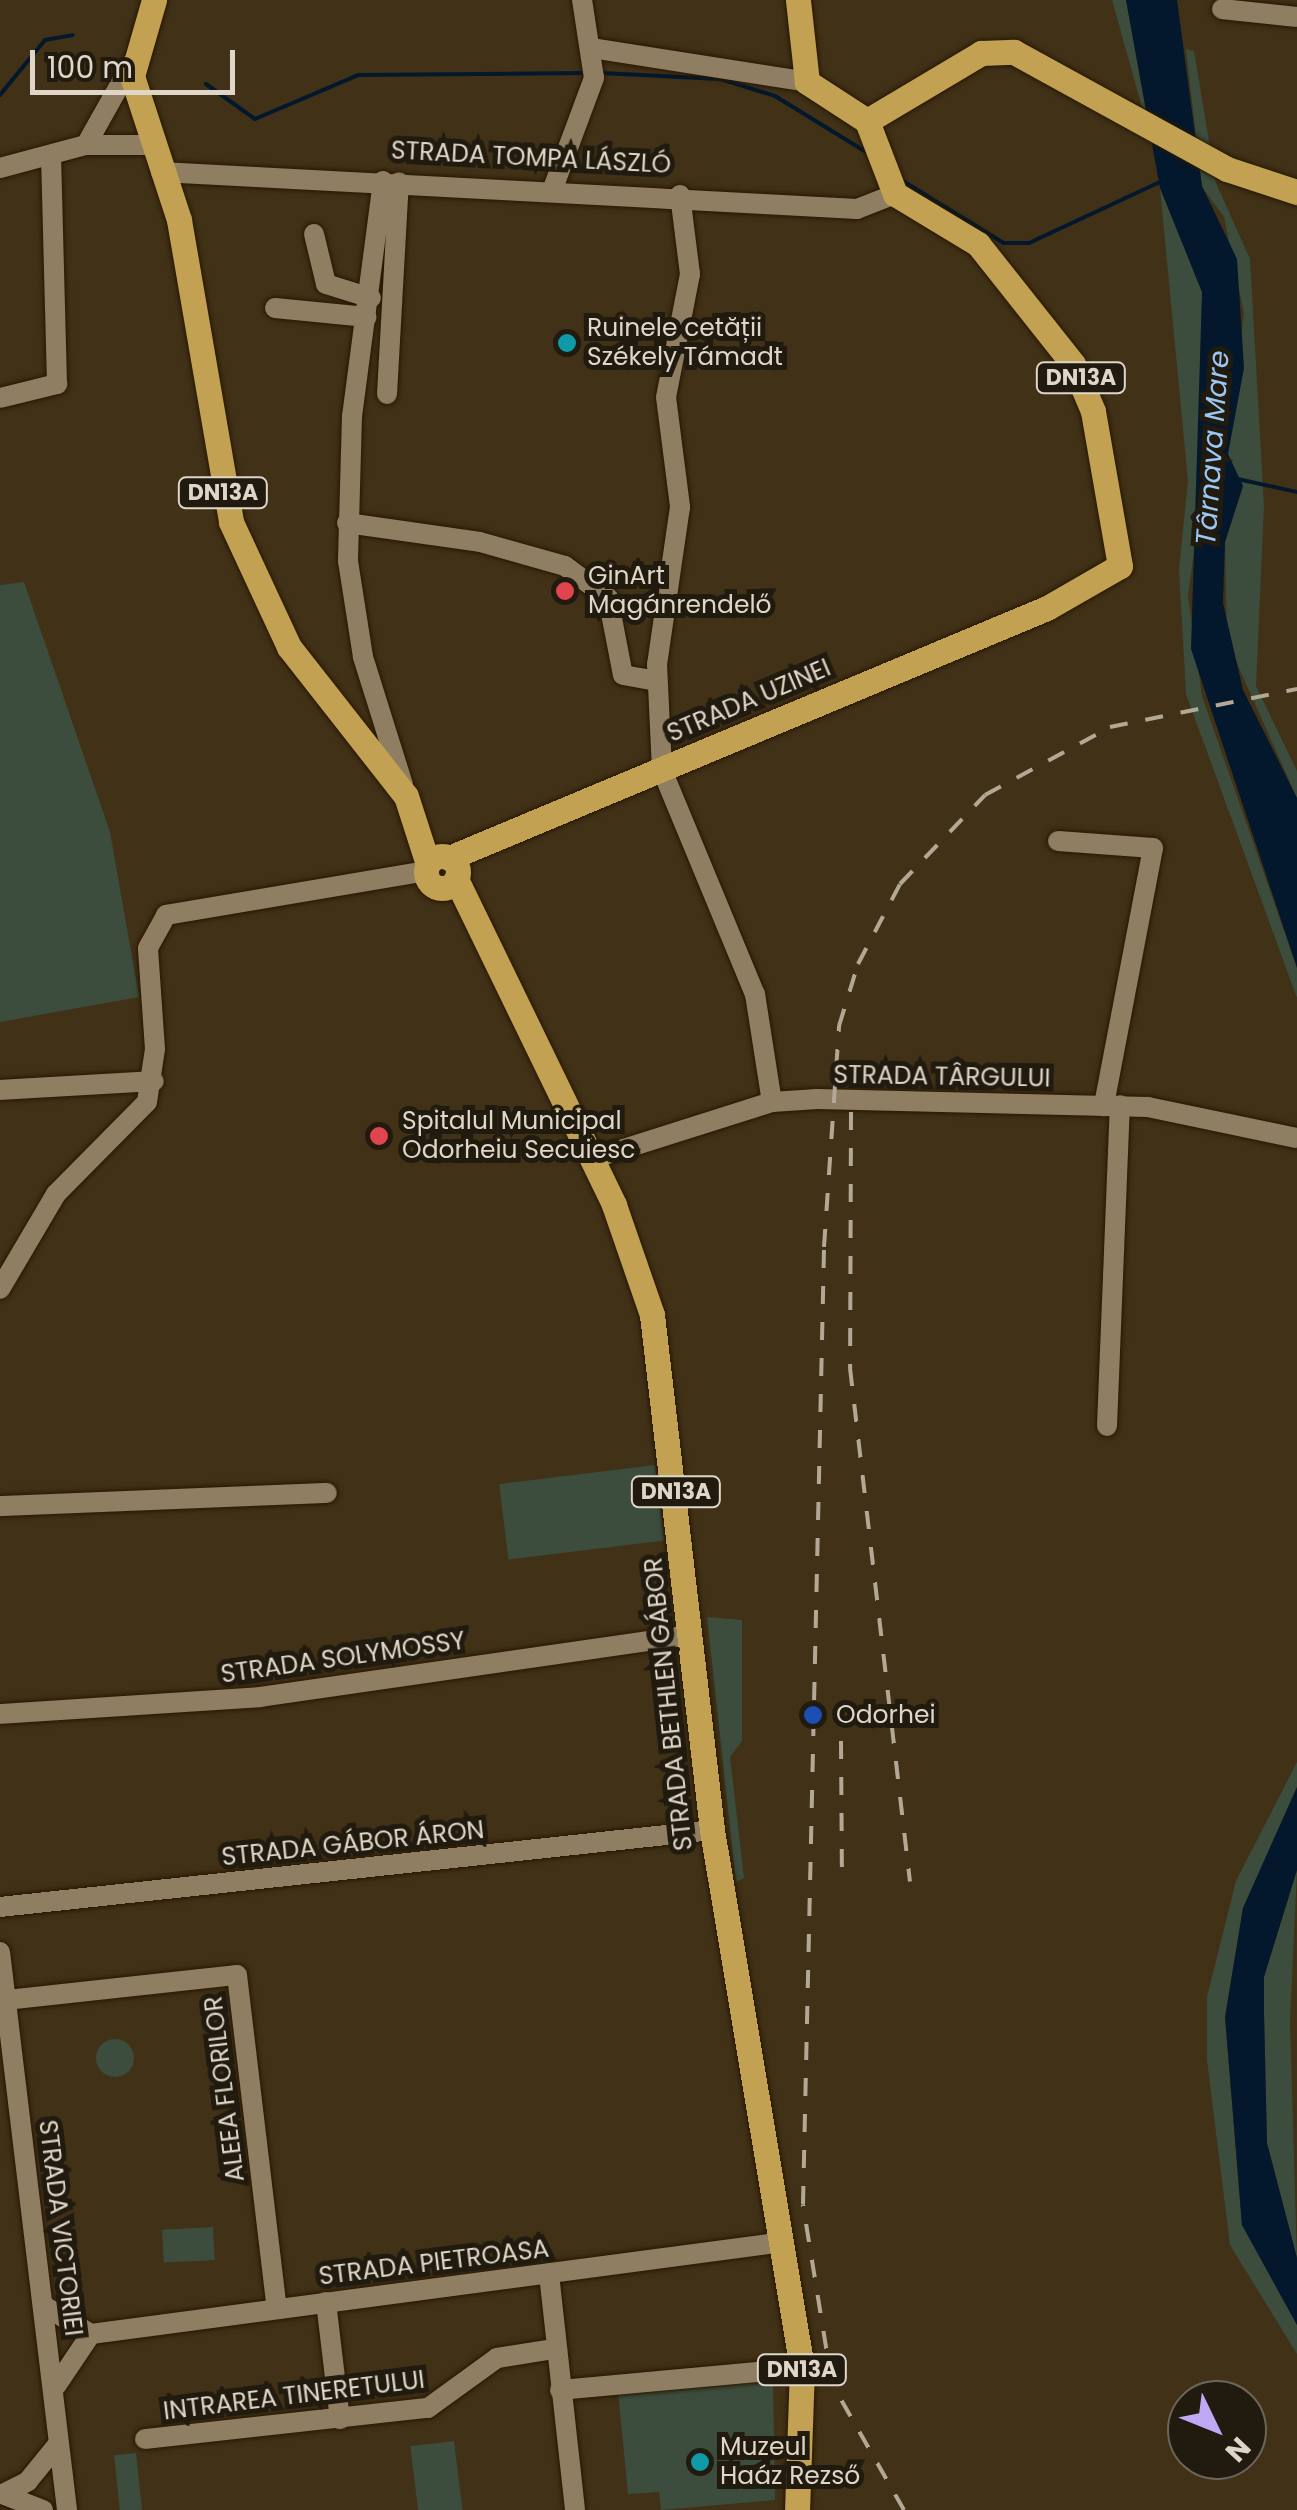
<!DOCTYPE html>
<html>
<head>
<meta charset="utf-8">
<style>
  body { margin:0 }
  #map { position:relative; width:1297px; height:2510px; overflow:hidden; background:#403117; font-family:Poppins,sans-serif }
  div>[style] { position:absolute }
  .green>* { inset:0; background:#3c4d3e; transform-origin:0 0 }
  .round { border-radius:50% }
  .water>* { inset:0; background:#03182d }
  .stream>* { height:4px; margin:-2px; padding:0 2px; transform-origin:2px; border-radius:2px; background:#03182d }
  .roads { filter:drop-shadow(0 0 2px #271801) drop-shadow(0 0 2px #271801) }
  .minor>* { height:20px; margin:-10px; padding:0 10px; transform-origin:10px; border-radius:10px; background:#907e62 }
  .major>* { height:25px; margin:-12.5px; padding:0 12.5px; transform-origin:12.5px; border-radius:12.5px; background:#c2a153 }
  .major>.ring { margin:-12.5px; padding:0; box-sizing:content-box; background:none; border:25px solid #c2a153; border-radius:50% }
  .rail>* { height:4px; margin-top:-2px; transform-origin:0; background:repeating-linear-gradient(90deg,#b3a896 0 18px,transparent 0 36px) }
  .dots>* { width:28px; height:28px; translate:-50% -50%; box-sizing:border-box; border:5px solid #211a0f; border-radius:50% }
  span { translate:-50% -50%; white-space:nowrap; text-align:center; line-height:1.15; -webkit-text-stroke:10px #211a0f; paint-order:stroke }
  .shield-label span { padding:2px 8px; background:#211a0f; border:2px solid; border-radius:8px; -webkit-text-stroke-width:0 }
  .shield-label { font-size:22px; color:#dfd6c7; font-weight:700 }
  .street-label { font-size:25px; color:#dfd6c7 }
  .poi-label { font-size:25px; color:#dfd6c7 }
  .left { translate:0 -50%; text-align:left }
  .water-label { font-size:28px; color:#9bc7f4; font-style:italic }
  .north { position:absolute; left:1167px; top:2380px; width:100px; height:100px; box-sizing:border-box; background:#211a0f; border:2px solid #6d6559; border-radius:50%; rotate:133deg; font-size:28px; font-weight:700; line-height:40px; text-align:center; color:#dfd6c7 }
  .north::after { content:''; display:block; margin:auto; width:35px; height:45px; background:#bfa9f4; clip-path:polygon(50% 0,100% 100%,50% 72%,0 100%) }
  .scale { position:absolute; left:30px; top:50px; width:205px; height:45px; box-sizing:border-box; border:5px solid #dfd6c7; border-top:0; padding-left:12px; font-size:30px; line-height:35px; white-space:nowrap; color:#dfd6c7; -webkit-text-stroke:8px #211a0f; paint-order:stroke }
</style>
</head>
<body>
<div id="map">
  <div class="green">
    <div style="clip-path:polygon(1112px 0,1126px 0,1152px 143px)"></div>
    <div style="clip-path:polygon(1186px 49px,1194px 51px,1216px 183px,1250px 259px,1264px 506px,1256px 686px,1297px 771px,1297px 798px,1227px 641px,1225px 542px,1243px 486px,1228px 454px,1244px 313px,1224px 217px,1202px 187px)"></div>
    <div style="clip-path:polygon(1160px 188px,1202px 292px,1202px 493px,1188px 596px,1202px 696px,1297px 968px,1297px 998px,1186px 694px,1179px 569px,1188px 481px)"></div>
    <div style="clip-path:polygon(24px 582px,110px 832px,139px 997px,0 1022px,0 585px)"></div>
    <div style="left:655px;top:1465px;width:76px;height:157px;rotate:83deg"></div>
    <div style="clip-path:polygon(707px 1617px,742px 1620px,742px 1741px,730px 1757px,744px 1878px,736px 1882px)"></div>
    <div style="clip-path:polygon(1297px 1762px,1297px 1787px,1243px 1908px,1225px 2017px,1242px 2225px,1297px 2325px,1297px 2354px,1230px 2245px,1207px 2060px,1207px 1997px,1236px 1881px)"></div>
    <div style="clip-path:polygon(1297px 1870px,1290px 2022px,1297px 2258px,1267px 2143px,1264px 2012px,1264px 1977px)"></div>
    <div class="round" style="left:96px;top:2039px;width:38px;height:38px"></div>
    <div style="left:213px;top:2227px;width:33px;height:51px;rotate:87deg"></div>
    <div style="clip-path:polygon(773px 2381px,775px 2500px,661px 2510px,659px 2492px,628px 2494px,618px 2391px)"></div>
    <div style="left:454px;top:2441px;width:70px;height:44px;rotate:83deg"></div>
    <div style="left:136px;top:2453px;width:57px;height:22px;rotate:84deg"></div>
  </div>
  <div class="water">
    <div style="clip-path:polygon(1126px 0,1177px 0,1202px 186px,1237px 259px,1244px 368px,1228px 454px,1243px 486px,1225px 542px,1223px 603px,1243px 690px,1297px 798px,1297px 968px,1191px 649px,1202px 292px,1160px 188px)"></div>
    <div style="clip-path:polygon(1297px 1787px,1297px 1870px,1264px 1977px,1264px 2012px,1267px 2143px,1297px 2258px,1297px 2325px,1242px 2225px,1225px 2017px,1243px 1908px)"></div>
  </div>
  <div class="stream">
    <div style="left:601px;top:73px;width:120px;rotate:2.9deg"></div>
    <div style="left:721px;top:79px;width:57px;rotate:17.5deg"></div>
    <div style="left:775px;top:96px;width:107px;rotate:31.6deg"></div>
    <div style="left:206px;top:84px;width:60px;rotate:35.5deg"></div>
    <div style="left:255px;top:119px;width:112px;rotate:-23.1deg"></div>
    <div style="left:358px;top:75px;width:228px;rotate:-0.5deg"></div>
    <div style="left:0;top:95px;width:71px;rotate:-50.7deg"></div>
    <div style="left:45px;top:40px;width:28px;rotate:-10deg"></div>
    <div style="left:901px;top:180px;width:121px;rotate:31.5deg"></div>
    <div style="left:1004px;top:243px;width:25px"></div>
    <div style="left:1029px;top:243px;width:145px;rotate:-25deg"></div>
    <div style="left:1233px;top:478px;width:66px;rotate:12.3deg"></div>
  </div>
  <div class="roads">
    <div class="minor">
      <div style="left:1222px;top:9px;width:75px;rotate:6.1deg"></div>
      <div style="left:591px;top:48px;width:219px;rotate:8.9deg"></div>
      <div style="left:86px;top:145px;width:94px;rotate:-60.7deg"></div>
      <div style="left:0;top:168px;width:89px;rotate:-15deg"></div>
      <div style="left:86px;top:145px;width:64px"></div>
      <div style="left:161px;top:172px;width:697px;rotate:3.04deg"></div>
      <div style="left:857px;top:209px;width:41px;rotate:-21.5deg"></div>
      <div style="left:383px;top:181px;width:237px;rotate:97.5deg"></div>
      <div style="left:352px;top:416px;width:145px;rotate:91.6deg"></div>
      <div style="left:348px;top:561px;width:97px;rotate:81.1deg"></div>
      <div style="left:363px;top:657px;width:134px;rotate:72.6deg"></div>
      <div style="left:552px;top:191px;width:121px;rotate:-69.6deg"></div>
      <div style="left:594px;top:78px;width:79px;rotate:-98.7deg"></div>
      <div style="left:680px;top:195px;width:80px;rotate:82.8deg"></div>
      <div style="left:690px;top:274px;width:125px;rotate:101deg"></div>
      <div style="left:666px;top:397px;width:111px;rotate:82.7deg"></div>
      <div style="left:680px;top:507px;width:159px;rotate:98.3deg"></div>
      <div style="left:657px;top:664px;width:106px;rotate:87.3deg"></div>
      <div style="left:662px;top:770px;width:243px;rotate:67.5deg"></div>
      <div style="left:755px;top:994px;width:109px;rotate:81.1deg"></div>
      <div style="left:314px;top:234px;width:51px;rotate:76.5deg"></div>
      <div style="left:326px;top:284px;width:47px;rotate:17.3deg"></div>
      <div style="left:275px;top:308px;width:92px;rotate:5.6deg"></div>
      <div style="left:387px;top:394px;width:212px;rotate:-86.8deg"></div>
      <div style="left:0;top:398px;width:59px;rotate:-13.8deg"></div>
      <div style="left:57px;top:384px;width:225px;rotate:-91.5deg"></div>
      <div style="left:347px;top:523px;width:134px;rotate:8.1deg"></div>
      <div style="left:480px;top:542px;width:88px;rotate:15.8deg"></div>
      <div style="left:565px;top:566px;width:54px;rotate:36.7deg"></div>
      <div style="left:608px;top:598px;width:78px;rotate:79deg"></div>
      <div style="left:623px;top:675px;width:34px;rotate:10deg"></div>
      <div style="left:1058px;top:841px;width:95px;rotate:4.2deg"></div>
      <div style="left:1153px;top:848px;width:263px;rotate:100.8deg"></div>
      <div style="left:0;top:1090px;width:154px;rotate:-3.3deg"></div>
      <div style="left:592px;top:1159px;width:189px;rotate:-17.6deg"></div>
      <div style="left:772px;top:1102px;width:45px;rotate:-3.8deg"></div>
      <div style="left:817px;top:1099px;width:331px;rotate:1.4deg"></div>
      <div style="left:1148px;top:1107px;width:152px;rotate:11.8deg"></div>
      <div style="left:0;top:1289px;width:110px;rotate:-59.5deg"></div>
      <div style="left:56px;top:1194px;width:129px;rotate:-45.3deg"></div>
      <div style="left:147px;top:1102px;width:54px;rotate:-81.4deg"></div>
      <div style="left:155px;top:1049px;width:101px;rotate:-94deg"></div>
      <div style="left:148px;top:948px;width:38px;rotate:-61deg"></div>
      <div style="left:166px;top:915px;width:264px;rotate:-9.6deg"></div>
      <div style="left:1107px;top:1426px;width:321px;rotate:-87.7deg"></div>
      <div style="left:0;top:1506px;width:327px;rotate:-2.3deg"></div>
      <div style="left:0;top:1714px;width:261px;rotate:-3.7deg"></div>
      <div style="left:260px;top:1697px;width:434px;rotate:-8.2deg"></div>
      <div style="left:0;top:1907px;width:716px;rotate:-6.17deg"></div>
      <div style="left:0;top:1952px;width:562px;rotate:83.15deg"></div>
      <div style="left:6px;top:2000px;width:232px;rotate:-6.2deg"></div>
      <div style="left:237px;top:1975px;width:335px;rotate:83.2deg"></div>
      <div style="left:549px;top:2274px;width:237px;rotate:83.7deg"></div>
      <div style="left:326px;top:2302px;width:118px;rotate:83.2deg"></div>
      <div style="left:46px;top:2307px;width:52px;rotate:31deg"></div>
      <div style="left:91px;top:2334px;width:698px;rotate:-7.57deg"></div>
      <div style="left:56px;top:2386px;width:63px;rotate:-56.1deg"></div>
      <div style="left:560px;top:2390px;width:243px;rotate:-5.2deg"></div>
      <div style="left:145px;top:2439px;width:285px;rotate:-6.3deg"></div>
      <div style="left:428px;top:2408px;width:85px;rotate:-35.9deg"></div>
      <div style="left:497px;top:2358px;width:58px;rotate:-9deg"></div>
      <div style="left:2px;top:2494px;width:44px;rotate:21.3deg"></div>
      <div style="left:3px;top:2494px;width:28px;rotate:-27deg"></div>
      <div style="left:28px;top:2481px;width:48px;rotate:-51deg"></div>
    </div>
    <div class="major">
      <div style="left:154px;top:0;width:79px;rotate:106.1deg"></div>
      <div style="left:132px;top:76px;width:151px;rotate:71.9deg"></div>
      <div style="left:179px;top:220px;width:306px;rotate:80.2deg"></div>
      <div style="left:231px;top:522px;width:138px;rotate:65.1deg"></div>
      <div style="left:289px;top:647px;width:189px;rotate:51.9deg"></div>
      <div style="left:406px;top:796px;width:71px;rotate:72.1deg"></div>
      <div style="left:867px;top:121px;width:133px;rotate:-30.8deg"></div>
      <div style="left:981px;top:53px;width:33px;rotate:-2deg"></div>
      <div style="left:1014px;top:52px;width:243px;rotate:28.8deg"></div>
      <div style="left:1227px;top:169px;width:74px;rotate:18.2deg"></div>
      <div class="ring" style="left:426px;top:856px;width:7px;height:7px"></div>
      <div style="left:449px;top:858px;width:648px;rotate:-22.69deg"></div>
      <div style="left:1047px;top:608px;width:84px;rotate:-29.9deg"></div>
      <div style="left:1120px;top:566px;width:157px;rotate:-99.9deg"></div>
      <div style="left:1093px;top:411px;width:51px;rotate:-113.1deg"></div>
      <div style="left:1073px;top:364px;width:153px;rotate:-128.4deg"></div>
      <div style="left:978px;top:244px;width:97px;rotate:-148.9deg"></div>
      <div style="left:895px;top:194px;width:78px;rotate:-111deg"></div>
      <div style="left:867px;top:121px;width:72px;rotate:-147deg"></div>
      <div style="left:807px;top:82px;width:82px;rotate:-96.3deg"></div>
      <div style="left:456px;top:879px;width:362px;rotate:64.1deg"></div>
      <div style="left:614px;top:1205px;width:116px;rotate:70.9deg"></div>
      <div style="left:652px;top:1315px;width:518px;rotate:83.35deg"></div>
      <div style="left:712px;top:1830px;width:545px;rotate:80.5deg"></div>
      <div style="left:802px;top:2368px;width:142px;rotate:92deg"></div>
    </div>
  </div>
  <div class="rail">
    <div style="left:851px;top:1112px;width:256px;rotate:90.2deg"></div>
    <div style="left:850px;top:1368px;width:517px;rotate:83.34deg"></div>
    <div style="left:841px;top:1741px;width:131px;rotate:89.6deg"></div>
    <div style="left:904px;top:2510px;width:145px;rotate:-119.7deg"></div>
    <div style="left:832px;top:2384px;width:182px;rotate:-99.2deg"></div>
    <div style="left:803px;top:2204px;width:957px;rotate:-88.74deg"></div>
    <div style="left:824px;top:1247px;width:222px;rotate:-86.1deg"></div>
    <div style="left:839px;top:1026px;width:65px;rotate:-73deg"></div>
    <div style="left:858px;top:964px;width:90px;rotate:-62.3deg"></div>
    <div style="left:900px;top:884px;width:123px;rotate:-46.3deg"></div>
    <div style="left:985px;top:795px;width:142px;rotate:-28.5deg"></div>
    <div style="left:1110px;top:727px;width:191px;rotate:-11.5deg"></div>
  </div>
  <div class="dots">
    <div style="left:567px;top:343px;background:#0f9aa8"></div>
    <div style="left:565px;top:591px;background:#e0444e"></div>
    <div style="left:379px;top:1136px;background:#e0444e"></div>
    <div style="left:813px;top:1715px;background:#1a4fb4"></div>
    <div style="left:700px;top:2462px;background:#0f9aa8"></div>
  </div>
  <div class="shield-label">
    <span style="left:1081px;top:378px">DN13A</span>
    <span style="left:223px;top:493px">DN13A</span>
    <span style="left:676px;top:1492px">DN13A</span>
    <span style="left:802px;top:2370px">DN13A</span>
  </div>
  <div class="street-label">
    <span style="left:531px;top:158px;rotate:3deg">STRADA TOMPA LÁSZLÓ</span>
    <span style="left:749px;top:701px;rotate:-23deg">STRADA UZINEI</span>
    <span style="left:942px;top:1077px;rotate:1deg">STRADA TÂRGULUI</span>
    <span style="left:343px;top:1658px;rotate:-8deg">STRADA SOLYMOSSY</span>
    <span style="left:669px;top:1704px;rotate:-96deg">STRADA BETHLEN GÁBOR</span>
    <span style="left:353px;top:1844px;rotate:-6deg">STRADA GÁBOR ÁRON</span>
    <span style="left:225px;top:2089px;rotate:-97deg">ALEEA FLORILOR</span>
    <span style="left:60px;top:2228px;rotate:83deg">STRADA VICTORIEI</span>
    <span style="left:434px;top:2263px;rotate:-7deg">STRADA PIETROASA</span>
    <span style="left:294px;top:2396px;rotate:-7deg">INTRAREA TINERETULUI</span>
  </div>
  <div class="poi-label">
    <span class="left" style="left:587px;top:343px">Ruinele cetății<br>Székely Támadt</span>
    <span class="left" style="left:588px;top:591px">GinArt<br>Magánrendelő</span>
    <span class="left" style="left:402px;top:1136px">Spitalul Municipal<br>Odorheiu Secuiesc</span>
    <span class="left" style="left:836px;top:1715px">Odorhei</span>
    <span class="left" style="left:720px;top:2462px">Muzeul<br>Haáz Rezső</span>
  </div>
  <div class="water-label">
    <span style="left:1213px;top:448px;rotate:-86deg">Târnava Mare</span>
  </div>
  <div class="north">N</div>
  <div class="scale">100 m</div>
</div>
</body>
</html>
